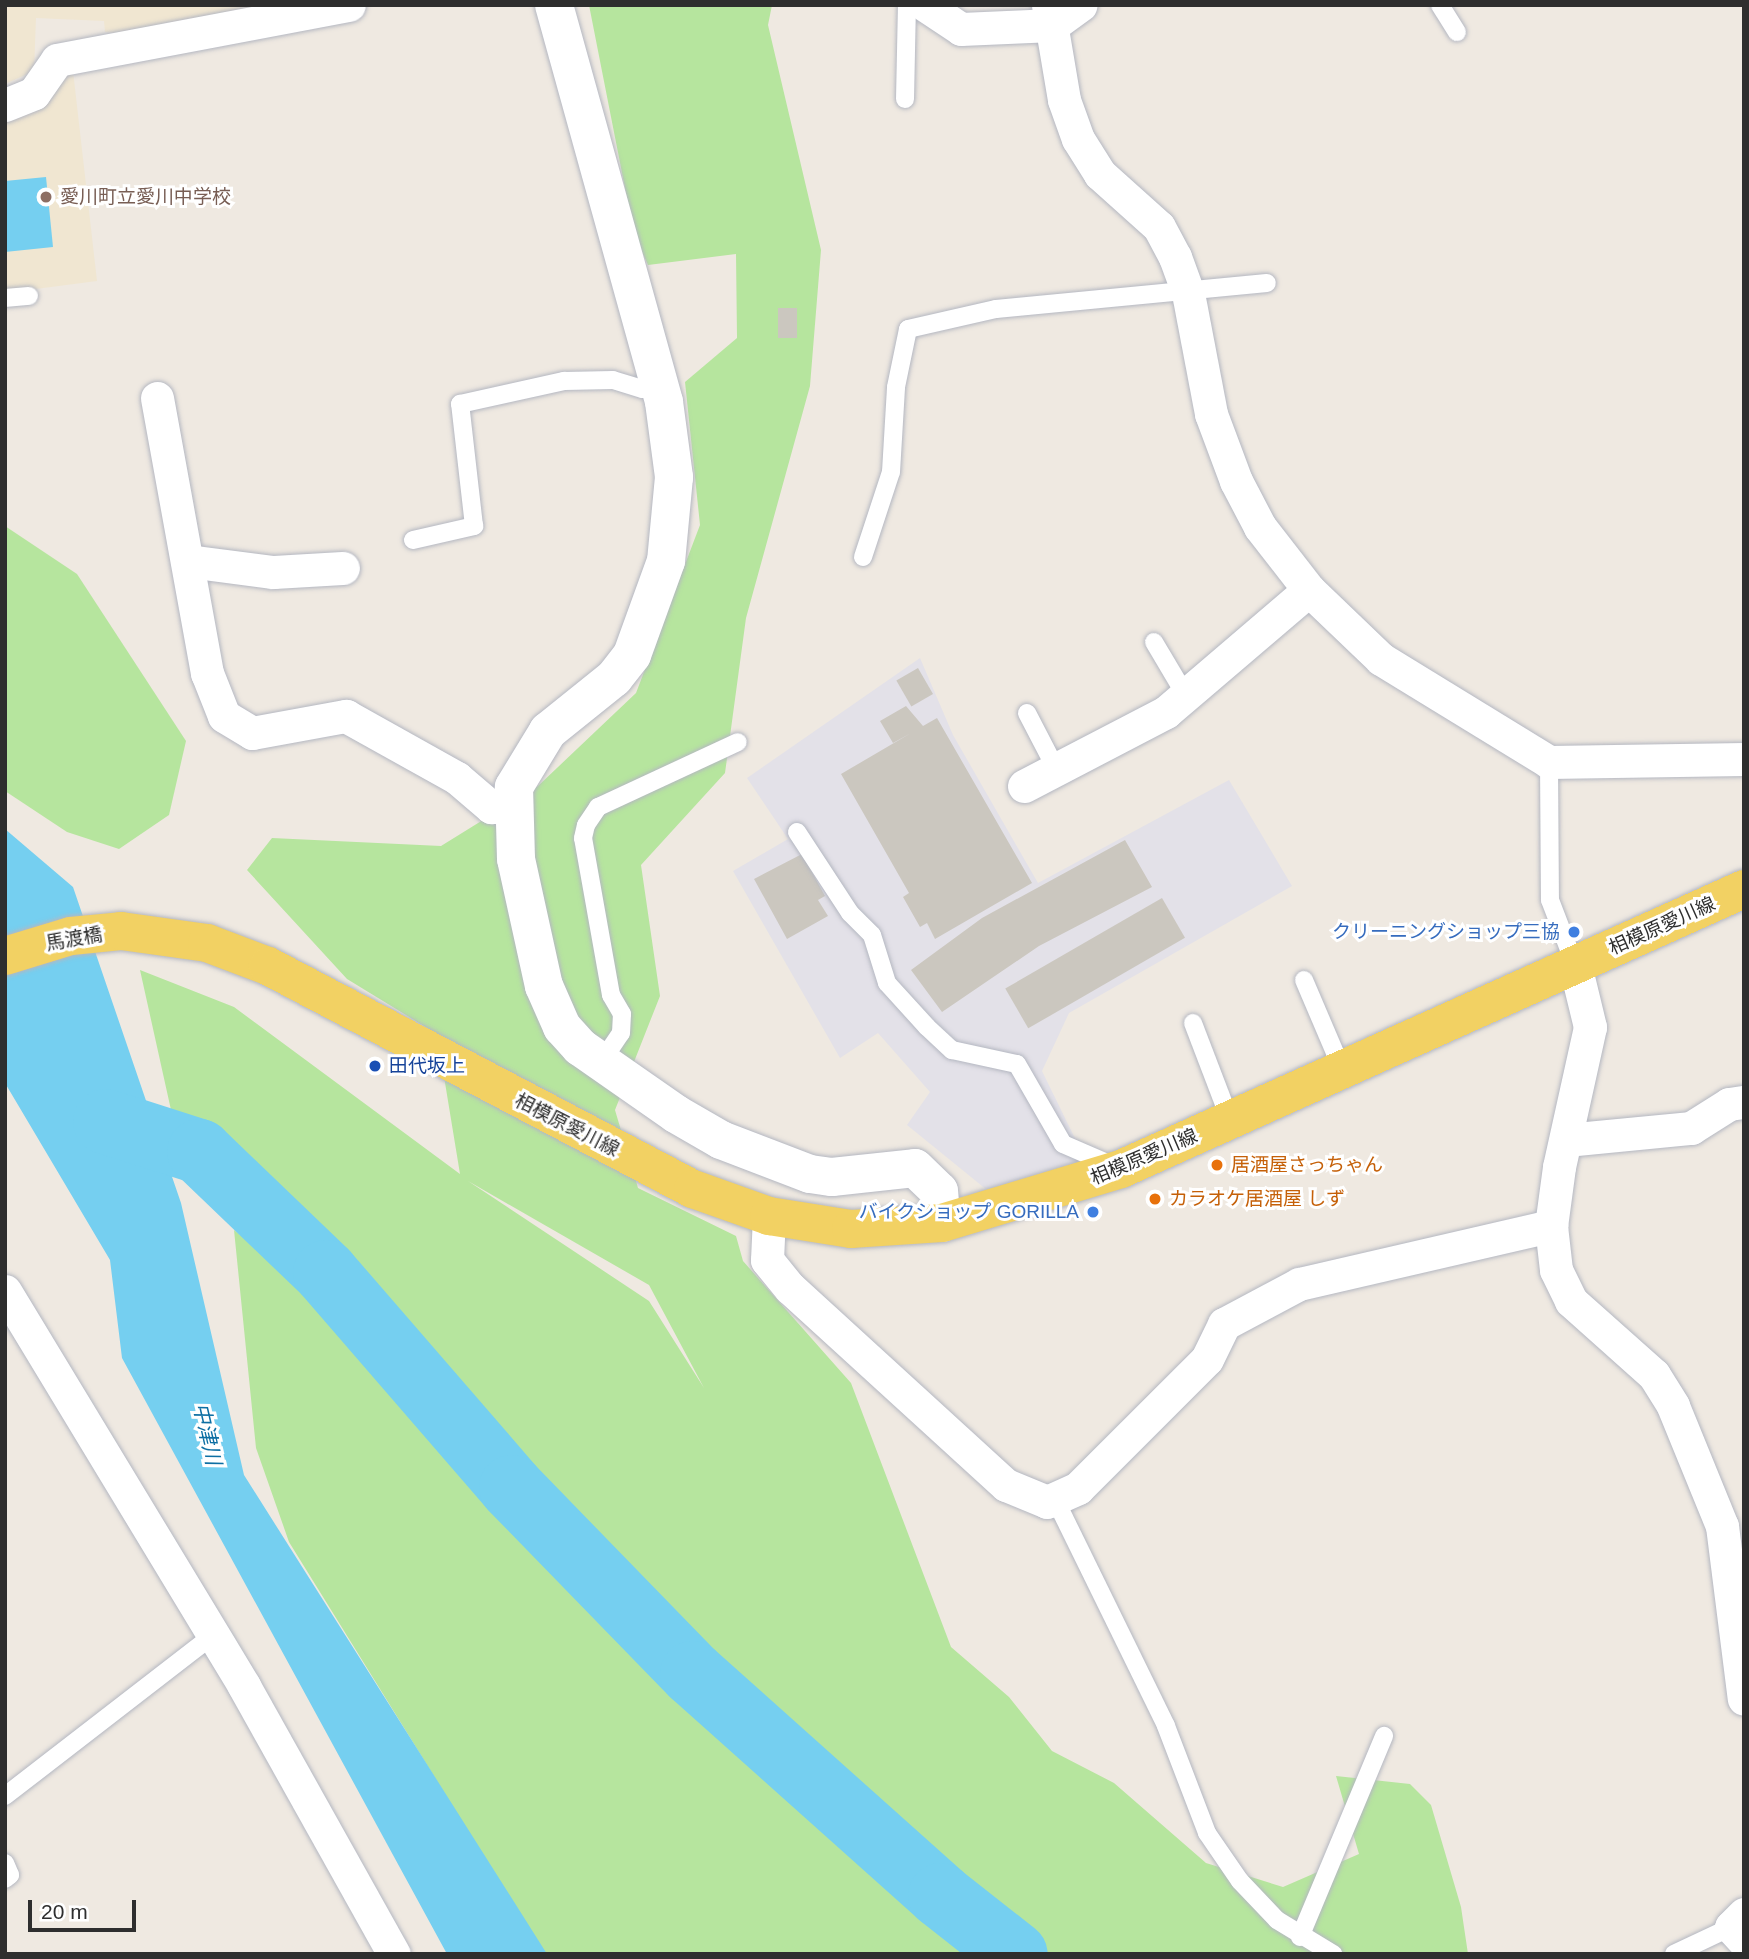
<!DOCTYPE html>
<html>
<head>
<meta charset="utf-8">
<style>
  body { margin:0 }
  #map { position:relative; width:1749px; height:1959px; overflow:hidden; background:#efe9e1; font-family:Helvetica,"Noto Sans JP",sans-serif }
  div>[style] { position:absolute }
  .industrial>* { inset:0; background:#e3e1e8 }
  .education>* { inset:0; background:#f0e6d1 }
  .green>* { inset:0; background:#b6e59e }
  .water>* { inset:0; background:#75cff0 }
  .river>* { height:65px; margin:-32.5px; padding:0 32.5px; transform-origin:32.5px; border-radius:32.5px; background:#75cff0 }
  .building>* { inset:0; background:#cbc7bf; transform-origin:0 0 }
  .roads { filter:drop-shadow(0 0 2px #b4b7c1) drop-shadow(0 0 2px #b4b7c1) }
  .lane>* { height:18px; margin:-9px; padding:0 9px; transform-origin:9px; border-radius:9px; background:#fff }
  .street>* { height:33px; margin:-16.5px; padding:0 16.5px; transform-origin:16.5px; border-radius:16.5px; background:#fff }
  .secondary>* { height:38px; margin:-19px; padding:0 19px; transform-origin:19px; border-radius:19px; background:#fff }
  .primary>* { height:38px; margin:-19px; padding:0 19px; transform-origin:19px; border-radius:19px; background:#f2d163 }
  .dots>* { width:19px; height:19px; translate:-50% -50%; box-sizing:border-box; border:4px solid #fff; border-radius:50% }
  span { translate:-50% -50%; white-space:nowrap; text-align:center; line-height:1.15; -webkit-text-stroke:6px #fff; paint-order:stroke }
  .education-label { font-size:19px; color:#785e54 }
  .left { translate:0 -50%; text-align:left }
  .street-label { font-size:19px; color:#2e2e2e }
  .shop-label { font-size:19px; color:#366cbe }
  .right { translate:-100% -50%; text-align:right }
  .transit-label { font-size:19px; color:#164399 }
  .food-label { font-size:19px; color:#c56008 }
  .water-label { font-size:21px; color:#0d6fa3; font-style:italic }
  .frame { position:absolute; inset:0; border:7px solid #2e2e2e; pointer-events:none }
  .scale { position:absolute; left:28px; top:1900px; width:108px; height:32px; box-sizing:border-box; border:4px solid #2e2e2e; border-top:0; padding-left:9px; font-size:21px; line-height:24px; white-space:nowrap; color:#2e2e2e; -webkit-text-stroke:5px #fff; paint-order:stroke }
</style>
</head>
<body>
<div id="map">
  <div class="industrial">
    <div style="clip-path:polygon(920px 658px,953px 735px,1038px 883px,1229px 780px,1292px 886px,1069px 1013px,1042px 1071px,1087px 1163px,987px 1190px,907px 1125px,930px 1092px,878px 1033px,840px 1058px,733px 871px,788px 839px,747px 778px)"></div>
  </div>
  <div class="education">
    <div style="clip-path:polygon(5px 5px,289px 5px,131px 35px,105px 32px,104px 21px,36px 18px,34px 71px,5px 84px)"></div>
    <div style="clip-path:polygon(69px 70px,73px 71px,97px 281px,5px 293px,5px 114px)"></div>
  </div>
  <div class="green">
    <div style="clip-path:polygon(evenodd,589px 5px,772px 5px,768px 25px,821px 250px,810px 386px,746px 618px,725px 773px,641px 865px,660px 996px,615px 1110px,638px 1188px,736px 1236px,743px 1261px,851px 1383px,951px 1647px,1009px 1697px,1052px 1751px,1114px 1783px,1206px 1863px,1283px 1887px,1359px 1854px,1336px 1776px,1410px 1784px,1431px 1805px,1461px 1907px,1468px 1954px,1035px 1954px,739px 1699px,564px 1525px,353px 1283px,171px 1110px,140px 970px,234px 1007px,460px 1174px,437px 1034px,347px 979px,247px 870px,272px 838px,441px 846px,538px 786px,636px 693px,700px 525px,685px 382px,737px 338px,736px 254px,648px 265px,634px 234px,589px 5px,468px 1181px,649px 1285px,704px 1388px,649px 1301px,468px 1181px)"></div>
    <div style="clip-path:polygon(5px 526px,77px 574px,186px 741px,169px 815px,119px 849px,67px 832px,5px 791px)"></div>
    <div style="clip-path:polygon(234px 1230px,329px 1304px,407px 1390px,532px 1553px,673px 1697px,965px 1954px,544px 1954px,289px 1542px,256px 1448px)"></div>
  </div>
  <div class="water">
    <div style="clip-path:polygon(46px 177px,53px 247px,5px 252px,5px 181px)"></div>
    <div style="clip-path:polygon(5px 829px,73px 887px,181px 1203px,244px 1475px,547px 1954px,447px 1954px,122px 1358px,110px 1260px,5px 1083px)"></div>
  </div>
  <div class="river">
    <div style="left:105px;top:1121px;width:99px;rotate:17.7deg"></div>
    <div style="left:199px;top:1151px;width:175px;rotate:43.8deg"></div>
    <div style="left:325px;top:1272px;width:284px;rotate:49.1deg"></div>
    <div style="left:511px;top:1487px;width:260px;rotate:45.8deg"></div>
    <div style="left:692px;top:1673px;width:333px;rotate:41.8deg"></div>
    <div style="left:940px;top:1895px;width:95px;rotate:38.2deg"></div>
  </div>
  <div class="building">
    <div style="left:778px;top:308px;width:19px;height:30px"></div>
    <div style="left:918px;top:668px;width:30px;height:25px;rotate:60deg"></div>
    <div style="clip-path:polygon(906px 706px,923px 726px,937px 718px,1032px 883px,935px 939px,927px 923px,920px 927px,903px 897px,909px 893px,841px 774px,911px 733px,893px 743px,880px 721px)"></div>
    <div style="clip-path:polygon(1125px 840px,1152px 887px,1039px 946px,942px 1012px,911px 970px,982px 918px)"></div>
    <div style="clip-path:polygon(802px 854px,825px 896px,818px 900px,828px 916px,787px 939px,754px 879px)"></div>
    <div style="left:1162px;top:898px;width:46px;height:181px;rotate:60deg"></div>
  </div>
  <div class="roads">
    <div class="lane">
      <div style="left:1440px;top:5px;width:32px;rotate:58deg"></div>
      <div style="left:905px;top:99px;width:94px;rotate:-88.8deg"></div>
      <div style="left:5px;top:298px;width:24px;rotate:-5deg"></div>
      <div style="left:413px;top:540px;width:63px;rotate:-12.9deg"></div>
      <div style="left:474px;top:526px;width:123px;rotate:-96.5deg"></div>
      <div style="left:460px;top:404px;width:107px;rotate:-12.5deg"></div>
      <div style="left:564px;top:381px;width:49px;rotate:-1.2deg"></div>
      <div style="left:613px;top:380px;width:31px;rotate:17deg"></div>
      <div style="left:643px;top:389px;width:17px;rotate:-7deg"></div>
      <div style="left:863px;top:557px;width:89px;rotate:-71.8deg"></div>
      <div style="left:891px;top:472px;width:85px;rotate:-86.6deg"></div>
      <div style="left:896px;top:387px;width:59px;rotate:-78.3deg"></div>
      <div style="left:908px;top:329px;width:90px;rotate:-12.8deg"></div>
      <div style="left:996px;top:309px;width:272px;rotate:-5.5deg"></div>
      <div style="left:1154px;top:642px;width:63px;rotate:59.3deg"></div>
      <div style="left:1027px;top:713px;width:63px;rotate:62.6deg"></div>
      <div style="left:1549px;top:762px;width:138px;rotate:89.6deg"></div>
      <div style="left:1550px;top:900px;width:70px;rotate:69deg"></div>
      <div style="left:797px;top:832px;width:97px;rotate:56.8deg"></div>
      <div style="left:850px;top:913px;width:31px;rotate:45deg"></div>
      <div style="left:872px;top:935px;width:50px;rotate:72.6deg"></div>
      <div style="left:887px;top:983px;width:59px;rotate:47.7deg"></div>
      <div style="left:927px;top:1027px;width:34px;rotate:43deg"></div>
      <div style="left:952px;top:1050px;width:66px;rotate:12.2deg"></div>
      <div style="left:1017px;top:1064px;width:92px;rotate:60.1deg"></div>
      <div style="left:1063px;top:1144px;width:56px;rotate:23.3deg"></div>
      <div style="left:1304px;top:980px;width:97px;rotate:66.9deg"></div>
      <div style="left:1193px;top:1023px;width:104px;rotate:69.1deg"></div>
      <div style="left:600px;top:1064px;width:37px;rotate:-56deg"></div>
      <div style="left:621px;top:1033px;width:19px;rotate:-87deg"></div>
      <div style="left:622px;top:1014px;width:22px;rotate:-120deg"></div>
      <div style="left:611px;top:995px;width:159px;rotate:-100.1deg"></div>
      <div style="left:583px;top:838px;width:13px;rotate:-77deg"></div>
      <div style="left:586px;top:825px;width:22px;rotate:-56deg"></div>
      <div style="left:598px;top:807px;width:154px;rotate:-24.9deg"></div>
      <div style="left:1056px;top:1501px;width:250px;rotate:63.9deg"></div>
      <div style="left:1166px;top:1726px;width:115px;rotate:69deg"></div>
      <div style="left:1207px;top:1833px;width:58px;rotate:55.5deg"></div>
      <div style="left:1240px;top:1881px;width:54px;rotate:46.5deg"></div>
      <div style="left:1277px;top:1920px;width:66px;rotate:31.3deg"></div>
      <div style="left:5px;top:1796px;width:263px;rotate:-37.7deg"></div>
      <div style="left:5px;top:1863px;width:13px;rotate:67deg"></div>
      <div style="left:10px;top:1875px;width:6px;rotate:141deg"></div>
      <div style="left:1300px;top:1937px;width:218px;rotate:-67.3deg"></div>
      <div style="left:1674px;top:1954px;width:63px;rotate:-25.3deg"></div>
    </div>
    <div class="street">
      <div style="left:925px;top:5px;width:43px;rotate:33.7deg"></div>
      <div style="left:961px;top:29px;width:92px;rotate:-2.5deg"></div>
      <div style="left:1053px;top:25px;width:34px;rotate:-36deg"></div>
      <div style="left:1048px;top:5px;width:96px;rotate:80.4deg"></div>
      <div style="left:1064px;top:100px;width:41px;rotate:70.3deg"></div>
      <div style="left:1078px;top:139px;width:41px;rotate:57.8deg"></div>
      <div style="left:1100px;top:174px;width:79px;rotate:41.9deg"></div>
      <div style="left:1159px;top:227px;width:34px;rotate:62deg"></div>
      <div style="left:1175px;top:257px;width:38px;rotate:70deg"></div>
      <div style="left:1188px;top:293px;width:123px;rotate:79.2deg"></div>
      <div style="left:1211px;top:414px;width:72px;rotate:69.5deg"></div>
      <div style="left:1236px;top:481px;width:52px;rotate:62.4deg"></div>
      <div style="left:1260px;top:527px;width:80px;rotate:52.1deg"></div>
      <div style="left:1309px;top:590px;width:100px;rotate:43.8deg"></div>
      <div style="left:1381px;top:659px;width:197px;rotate:31.5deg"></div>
      <div style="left:1549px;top:762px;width:195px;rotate:-0.9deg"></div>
      <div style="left:5px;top:105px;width:31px;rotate:-22deg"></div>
      <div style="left:34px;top:93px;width:40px;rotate:-55.1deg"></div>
      <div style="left:57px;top:60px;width:297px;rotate:-10.7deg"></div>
      <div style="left:157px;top:398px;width:280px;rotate:79.7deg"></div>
      <div style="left:207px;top:673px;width:46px;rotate:68.4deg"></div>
      <div style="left:224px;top:716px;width:33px;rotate:31deg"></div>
      <div style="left:252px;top:733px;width:96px;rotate:-10.3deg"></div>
      <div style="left:346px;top:716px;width:127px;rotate:29.2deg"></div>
      <div style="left:457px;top:778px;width:45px;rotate:40.5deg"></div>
      <div style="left:491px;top:807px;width:20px"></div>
      <div style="left:188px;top:561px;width:86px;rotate:7.4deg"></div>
      <div style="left:273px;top:572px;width:70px;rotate:-3.3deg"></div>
      <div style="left:1024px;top:786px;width:160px;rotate:-27.5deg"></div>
      <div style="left:1166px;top:712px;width:188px;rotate:-40.5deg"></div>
      <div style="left:1575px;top:965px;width:64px;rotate:76.4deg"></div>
      <div style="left:1590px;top:1027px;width:143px;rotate:102.5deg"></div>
      <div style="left:1559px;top:1167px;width:60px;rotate:97.7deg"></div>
      <div style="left:1551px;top:1226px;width:44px;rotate:83.5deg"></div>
      <div style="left:1556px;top:1270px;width:34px;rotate:64deg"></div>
      <div style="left:1571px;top:1301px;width:111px;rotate:41.7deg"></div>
      <div style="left:1654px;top:1375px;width:36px;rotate:58deg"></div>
      <div style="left:1673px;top:1406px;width:130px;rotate:67.8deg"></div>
      <div style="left:1722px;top:1526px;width:174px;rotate:82.8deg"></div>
      <div style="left:1566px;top:1140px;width:126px;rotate:-5.5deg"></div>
      <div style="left:1691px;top:1128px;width:45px;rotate:-32.3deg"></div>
      <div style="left:1729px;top:1104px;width:15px;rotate:-8deg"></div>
      <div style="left:769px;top:1216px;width:44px;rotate:92.6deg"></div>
      <div style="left:767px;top:1260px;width:36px;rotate:51deg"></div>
      <div style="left:790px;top:1288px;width:292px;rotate:42.4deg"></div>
      <div style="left:1006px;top:1485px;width:44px;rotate:22.5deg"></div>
      <div style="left:1047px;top:1502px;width:34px;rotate:-24deg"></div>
      <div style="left:1078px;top:1488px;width:182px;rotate:-45deg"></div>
      <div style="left:1207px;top:1359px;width:39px;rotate:-64deg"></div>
      <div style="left:1224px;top:1324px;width:85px;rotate:-28.1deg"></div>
      <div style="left:1299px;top:1284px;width:259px;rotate:-13deg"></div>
      <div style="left:5px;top:1291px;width:462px;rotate:58.8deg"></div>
      <div style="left:244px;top:1686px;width:307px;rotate:60.8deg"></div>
      <div style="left:1744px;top:1914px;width:18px;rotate:135deg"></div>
      <div style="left:1731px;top:1927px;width:19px;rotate:47deg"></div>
    </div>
    <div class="secondary">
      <div style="left:554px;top:5px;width:412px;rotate:74.5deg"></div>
      <div style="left:664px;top:402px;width:76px;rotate:82.4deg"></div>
      <div style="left:674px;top:477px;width:84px;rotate:95.4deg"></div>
      <div style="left:666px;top:561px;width:100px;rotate:109.9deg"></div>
      <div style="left:632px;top:655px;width:29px;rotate:128deg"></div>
      <div style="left:614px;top:678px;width:85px;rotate:141.2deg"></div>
      <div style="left:548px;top:731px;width:66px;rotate:121.3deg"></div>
      <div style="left:514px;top:787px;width:72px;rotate:88.4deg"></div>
      <div style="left:516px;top:859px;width:130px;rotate:77.6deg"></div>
      <div style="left:544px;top:986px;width:45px;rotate:66.3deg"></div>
      <div style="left:562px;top:1027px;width:27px;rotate:48deg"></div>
      <div style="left:580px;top:1047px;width:117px;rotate:34.9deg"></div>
      <div style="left:676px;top:1114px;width:52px;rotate:30deg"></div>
      <div style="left:721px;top:1140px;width:95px;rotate:20.9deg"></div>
      <div style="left:810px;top:1174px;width:22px;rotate:8deg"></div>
      <div style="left:832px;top:1177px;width:83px;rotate:-6.2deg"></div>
      <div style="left:915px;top:1168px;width:33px;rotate:44deg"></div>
      <div style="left:939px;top:1191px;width:32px;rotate:85deg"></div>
    </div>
    <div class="primary">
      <div style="left:5px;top:956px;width:69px;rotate:-16.9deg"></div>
      <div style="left:71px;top:936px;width:50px;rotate:-5.7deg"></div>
      <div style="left:121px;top:931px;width:87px;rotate:7.9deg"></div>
      <div style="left:207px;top:943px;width:65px;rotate:20.7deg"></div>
      <div style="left:268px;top:966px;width:480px;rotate:27.7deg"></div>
      <div style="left:693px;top:1189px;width:81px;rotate:19.6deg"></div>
      <div style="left:769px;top:1216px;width:83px;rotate:9deg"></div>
      <div style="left:851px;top:1229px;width:91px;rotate:-3.8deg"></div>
      <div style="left:942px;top:1223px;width:187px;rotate:-16.8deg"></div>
      <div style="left:1121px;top:1169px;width:683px;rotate:-24.2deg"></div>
    </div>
  </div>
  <div class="dots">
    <div style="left:46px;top:197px;background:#8d6e63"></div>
    <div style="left:1574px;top:932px;background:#3f7fe0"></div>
    <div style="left:375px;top:1066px;background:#1a4fb4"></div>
    <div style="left:1217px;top:1165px;background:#e8710a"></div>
    <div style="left:1155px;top:1199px;background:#e8710a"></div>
    <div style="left:1093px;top:1212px;background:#3f7fe0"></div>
  </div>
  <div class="education-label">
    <span class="left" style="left:60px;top:197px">愛川町立愛川中学校</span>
  </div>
  <div class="street-label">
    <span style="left:1662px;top:926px;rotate:-24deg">相模原愛川線</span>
    <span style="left:74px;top:939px;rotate:-10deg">馬渡橋</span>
    <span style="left:567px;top:1125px;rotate:27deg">相模原愛川線</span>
    <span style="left:1144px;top:1157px;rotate:-23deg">相模原愛川線</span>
  </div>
  <div class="shop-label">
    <span class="right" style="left:1560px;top:932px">クリーニングショップ三協</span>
    <span class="right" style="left:1079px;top:1212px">バイクショップ GORILLA</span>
  </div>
  <div class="transit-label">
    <span class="left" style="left:389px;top:1066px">田代坂上</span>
  </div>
  <div class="food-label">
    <span class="left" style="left:1231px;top:1165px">居酒屋さっちゃん</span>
    <span class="left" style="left:1169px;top:1199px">カラオケ居酒屋 しず</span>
  </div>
  <div class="water-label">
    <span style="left:207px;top:1434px;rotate:77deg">中津川</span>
  </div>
  <div class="frame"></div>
  <div class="scale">20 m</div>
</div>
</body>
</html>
